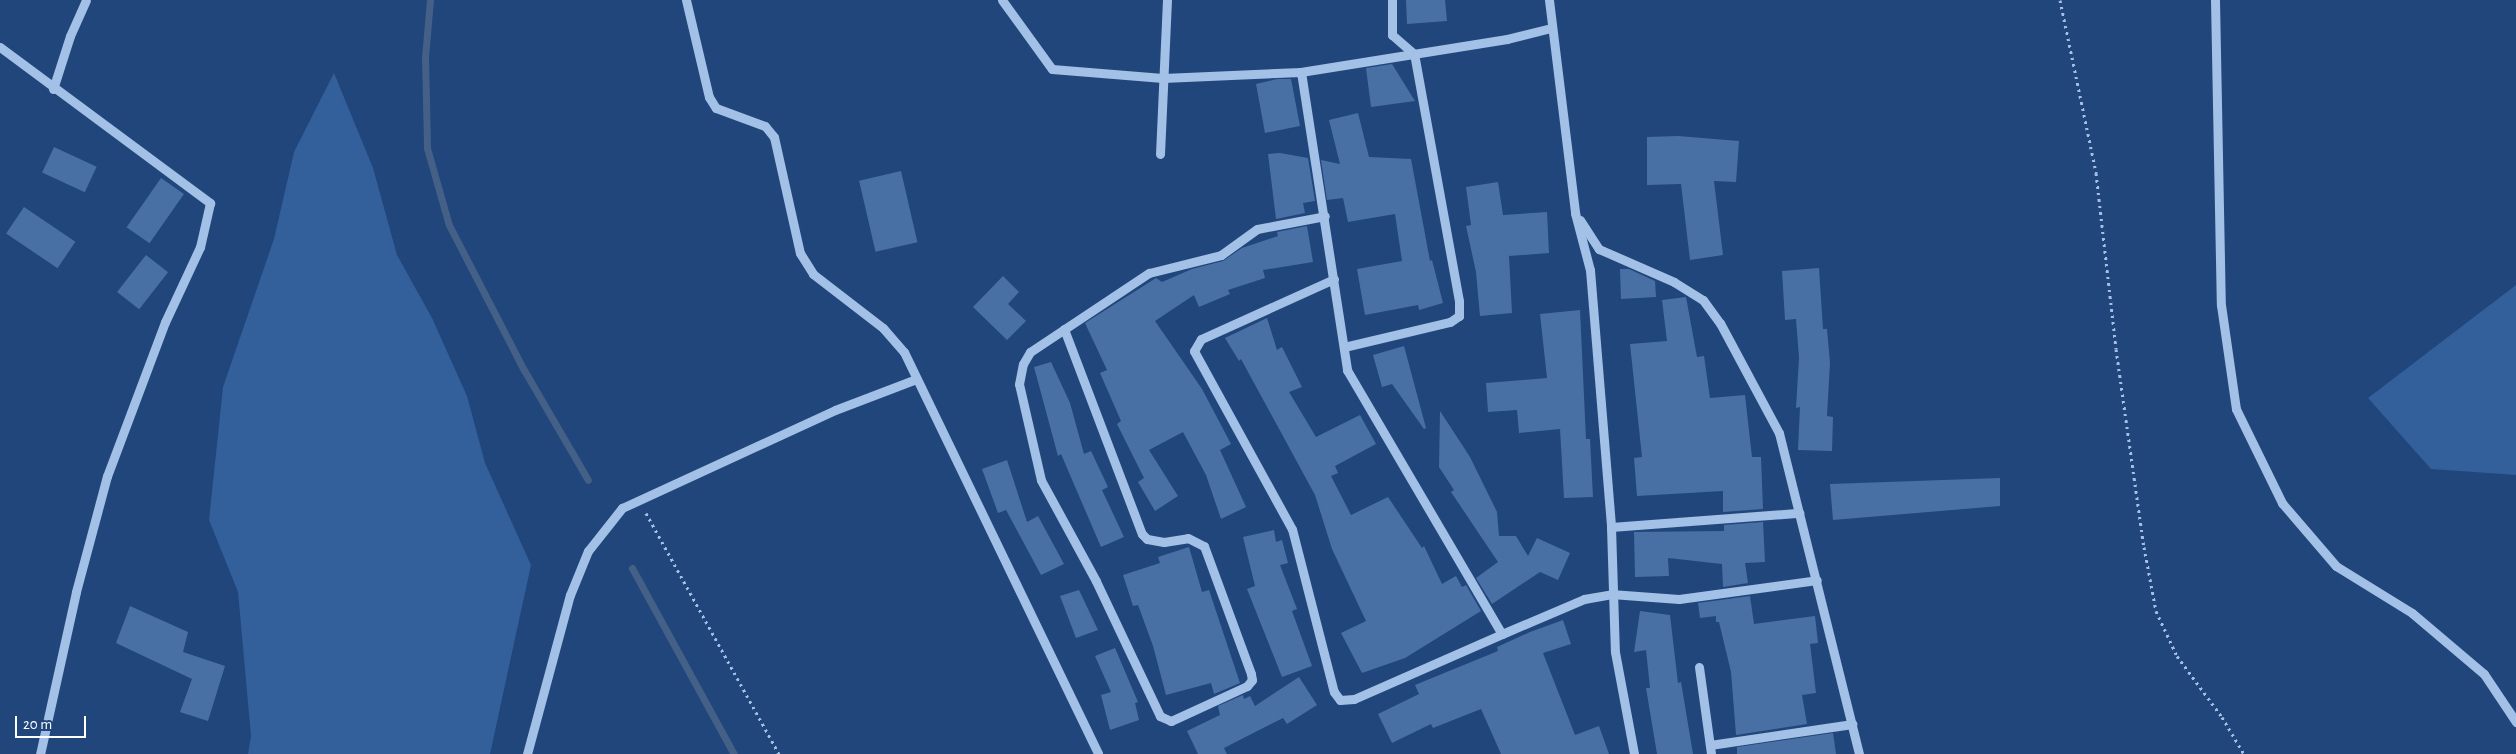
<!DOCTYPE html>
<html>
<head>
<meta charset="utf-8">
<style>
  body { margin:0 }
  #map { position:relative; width:2516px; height:754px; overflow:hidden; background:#20467b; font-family:"Alegreya Sans",sans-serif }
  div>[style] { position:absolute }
  .green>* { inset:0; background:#335f9a }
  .stream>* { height:7px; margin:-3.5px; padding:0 3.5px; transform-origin:3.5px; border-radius:3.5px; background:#446087 }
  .building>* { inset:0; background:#4970a5; transform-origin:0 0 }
  .path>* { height:3px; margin-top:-1.5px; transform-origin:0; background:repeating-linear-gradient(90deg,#a3c0e6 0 2.5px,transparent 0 6.5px) }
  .minor>* { height:9px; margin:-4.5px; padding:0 4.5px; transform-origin:4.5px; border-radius:4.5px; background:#a3c0e6 }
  span { translate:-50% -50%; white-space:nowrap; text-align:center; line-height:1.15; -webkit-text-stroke:4.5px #20467b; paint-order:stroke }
  .scale { position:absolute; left:15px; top:716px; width:71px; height:22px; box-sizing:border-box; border:2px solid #fff; border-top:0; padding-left:6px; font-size:15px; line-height:18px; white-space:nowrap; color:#fff; -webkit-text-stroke:4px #20467b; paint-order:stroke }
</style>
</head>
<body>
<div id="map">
  <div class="green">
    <div style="clip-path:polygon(334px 73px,373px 168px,397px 255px,432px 318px,467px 396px,485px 463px,531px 565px,490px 754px,248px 754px,251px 736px,238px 592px,209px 520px,223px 387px,274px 239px,294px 152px)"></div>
    <div style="clip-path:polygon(2516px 285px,2516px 475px,2431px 469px,2368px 398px)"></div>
  </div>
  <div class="stream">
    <div style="left:430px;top:0;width:57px;rotate:95deg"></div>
    <div style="left:425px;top:57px;width:91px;rotate:88.7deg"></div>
    <div style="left:427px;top:148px;width:80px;rotate:74.1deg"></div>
    <div style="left:449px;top:225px;width:163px;rotate:62.7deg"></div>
    <div style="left:524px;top:370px;width:127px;rotate:59.8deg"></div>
    <div style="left:632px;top:568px;width:212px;rotate:61.3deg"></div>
  </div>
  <div class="building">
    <div style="clip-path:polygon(1406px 0,1445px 0,1447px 21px,1407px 24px)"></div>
    <div style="clip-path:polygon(1392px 64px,1415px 101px,1371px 107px,1366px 68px)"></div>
    <div style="clip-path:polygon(1277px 79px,1291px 79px,1300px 126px,1265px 133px,1256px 84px)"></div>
    <div style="clip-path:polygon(1358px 113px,1369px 157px,1411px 159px,1430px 261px,1432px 260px,1443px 303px,1419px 310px,1418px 305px,1365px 315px,1357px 269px,1402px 261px,1395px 214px,1348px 222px,1343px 198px,1327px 200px,1321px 160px,1340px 164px,1329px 120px)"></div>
    <div style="clip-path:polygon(1678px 136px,1739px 141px,1736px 182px,1714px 181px,1723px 255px,1690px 260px,1681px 184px,1647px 185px,1647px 137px)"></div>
    <div style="left:54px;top:147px;width:47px;height:28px;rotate:25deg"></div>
    <div style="clip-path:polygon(1280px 153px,1308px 158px,1315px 201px,1303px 203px,1305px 213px,1276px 219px,1268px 154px)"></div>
    <div style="left:901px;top:171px;width:73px;height:43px;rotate:77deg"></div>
    <div style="left:161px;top:178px;width:28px;height:60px;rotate:35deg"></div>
    <div style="clip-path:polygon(1498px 182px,1503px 215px,1547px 212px,1549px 253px,1509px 256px,1512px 313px,1480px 316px,1476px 272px,1466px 226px,1471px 225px,1466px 187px)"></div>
    <div style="left:24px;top:207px;width:62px;height:32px;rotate:34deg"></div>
    <div style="clip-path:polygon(1307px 226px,1313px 262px,1263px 270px,1265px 278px,1228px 290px,1230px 294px,1199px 307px,1194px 295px,1155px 321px,1202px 389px,1231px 444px,1220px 450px,1246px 507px,1221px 519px,1206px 475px,1183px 432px,1149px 450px,1178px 496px,1155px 511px,1138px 482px,1144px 478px,1117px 424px,1121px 421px,1100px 373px,1107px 370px,1085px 323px,1156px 278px,1162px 282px,1192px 269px,1223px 261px,1242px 248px,1278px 236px,1277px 232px)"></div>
    <div style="left:146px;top:255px;width:28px;height:47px;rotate:38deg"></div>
    <div style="clip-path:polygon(1819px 268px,1823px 329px,1827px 329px,1830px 363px,1827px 416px,1833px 417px,1832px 451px,1798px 450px,1800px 407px,1796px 408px,1799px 358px,1796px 319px,1785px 320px,1782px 271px)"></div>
    <div style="clip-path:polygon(1620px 269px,1629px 269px,1655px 281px,1656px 297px,1621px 299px)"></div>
    <div style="clip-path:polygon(1003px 276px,1019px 292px,1008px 304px,1026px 321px,1007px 340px,973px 307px)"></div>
    <div style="clip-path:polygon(1686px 297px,1697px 357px,1704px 356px,1710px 398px,1745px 395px,1752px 457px,1761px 457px,1763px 509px,1723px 512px,1723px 491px,1637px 496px,1634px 458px,1642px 457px,1630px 344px,1667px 341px,1662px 300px)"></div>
    <div style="clip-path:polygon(1580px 310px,1586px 439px,1590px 439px,1593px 497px,1564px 498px,1560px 429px,1519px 433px,1517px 410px,1488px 412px,1486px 383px,1547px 378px,1540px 314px)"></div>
    <div style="clip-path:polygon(1267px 318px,1277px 350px,1282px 347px,1302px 387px,1289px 392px,1316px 437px,1360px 415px,1376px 444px,1335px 466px,1338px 473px,1331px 476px,1351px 515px,1388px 497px,1422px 548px,1424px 546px,1442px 584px,1456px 576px,1462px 587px,1466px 585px,1481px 611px,1405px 658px,1362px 673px,1341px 633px,1366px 621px,1332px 549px,1315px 495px,1241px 359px,1239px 361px,1225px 338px)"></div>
    <div style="clip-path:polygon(1404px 346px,1426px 428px,1424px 429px,1392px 384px,1382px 387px,1373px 355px)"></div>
    <div style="clip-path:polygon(1051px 362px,1070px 403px,1084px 454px,1091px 451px,1108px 487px,1102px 490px,1124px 537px,1101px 547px,1061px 454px,1058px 456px,1034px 367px)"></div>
    <div style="clip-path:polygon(1440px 411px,1470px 457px,1497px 512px,1499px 536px,1516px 536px,1528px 556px,1537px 538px,1570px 553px,1558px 580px,1540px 572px,1492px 604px,1476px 578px,1498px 562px,1451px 492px,1454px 490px,1439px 467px)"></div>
    <div style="clip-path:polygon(1007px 460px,1027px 522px,1038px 516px,1064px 564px,1041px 575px,1006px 510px,998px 513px,982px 469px)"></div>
    <div style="clip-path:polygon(2000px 478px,2000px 506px,1833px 520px,1830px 484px)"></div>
    <div style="clip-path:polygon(1763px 522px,1765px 562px,1745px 563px,1748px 583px,1723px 587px,1722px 564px,1668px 558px,1669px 576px,1635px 577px,1634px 532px,1724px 531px,1724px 525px)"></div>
    <div style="clip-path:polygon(1274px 530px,1276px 542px,1282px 540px,1288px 563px,1280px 565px,1297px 609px,1292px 611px,1312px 666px,1282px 677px,1247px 589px,1255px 586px,1243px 537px)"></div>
    <div style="clip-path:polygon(1189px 547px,1202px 592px,1209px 590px,1240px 683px,1214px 694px,1211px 683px,1166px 695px,1153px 646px,1138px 605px,1133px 606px,1123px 575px,1160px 563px,1158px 557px)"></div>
    <div style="clip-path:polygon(1079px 590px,1098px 630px,1076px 638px,1060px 596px)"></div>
    <div style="clip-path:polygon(1750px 596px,1754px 624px,1815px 616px,1818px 643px,1810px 644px,1816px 693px,1802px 695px,1807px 724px,1736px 735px,1731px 672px,1719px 622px,1716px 622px,1716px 616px,1700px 618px,1698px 603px)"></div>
    <div style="clip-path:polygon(130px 606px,188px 632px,183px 652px,225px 666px,208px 721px,180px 712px,192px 679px,116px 643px)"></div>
    <div style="clip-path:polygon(1640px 611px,1670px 615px,1678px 683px,1681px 682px,1693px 754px,1657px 754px,1646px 688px,1650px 688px,1646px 650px,1634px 652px)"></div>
    <div style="clip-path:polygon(1563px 620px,1571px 644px,1543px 653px,1575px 735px,1599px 726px,1609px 754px,1501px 754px,1481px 709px,1433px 728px,1431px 724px,1392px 743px,1378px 714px,1419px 694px,1415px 685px,1498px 651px,1497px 647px,1530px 632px)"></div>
    <div style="clip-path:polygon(1115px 648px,1138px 702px,1135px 703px,1139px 720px,1110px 730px,1101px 695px,1111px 692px,1095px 656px)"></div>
    <div style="clip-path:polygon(1299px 677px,1317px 705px,1287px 724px,1283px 718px,1224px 748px,1227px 754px,1198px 754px,1187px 731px,1220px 715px,1218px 706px,1243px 695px,1244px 699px,1250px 696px,1255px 706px)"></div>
    <div style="clip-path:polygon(1833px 733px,1836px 754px,1737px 754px,1737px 747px)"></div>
  </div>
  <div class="path">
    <div style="left:2060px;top:0;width:177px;rotate:78.2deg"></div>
    <div style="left:2096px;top:173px;width:177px;rotate:83.5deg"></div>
    <div style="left:2116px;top:349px;width:200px;rotate:82deg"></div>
    <div style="left:2144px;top:547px;width:65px;rotate:79.4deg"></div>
    <div style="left:2156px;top:611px;width:50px;rotate:65deg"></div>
    <div style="left:2177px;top:656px;width:76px;rotate:53.6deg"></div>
    <div style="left:2222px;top:717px;width:43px;rotate:59.3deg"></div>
    <div style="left:646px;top:513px;width:275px;rotate:61.1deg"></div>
  </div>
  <div class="minor">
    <div style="left:686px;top:0;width:100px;rotate:76.7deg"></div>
    <div style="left:709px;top:97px;width:13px;rotate:58deg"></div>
    <div style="left:716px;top:108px;width:52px;rotate:20.2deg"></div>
    <div style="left:765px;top:126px;width:14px;rotate:51deg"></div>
    <div style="left:774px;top:137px;width:119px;rotate:77.4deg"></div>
    <div style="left:800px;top:253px;width:25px;rotate:58deg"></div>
    <div style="left:813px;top:274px;width:88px;rotate:37.6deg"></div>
    <div style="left:883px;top:328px;width:32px;rotate:49deg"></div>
    <div style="left:904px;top:352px;width:446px;rotate:64.2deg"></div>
    <div style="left:1002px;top:0;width:85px;rotate:54.1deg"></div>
    <div style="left:1052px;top:69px;width:111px;rotate:4.6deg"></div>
    <div style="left:1163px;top:78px;width:138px;rotate:-2.5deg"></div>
    <div style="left:1549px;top:0;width:215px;rotate:83deg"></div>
    <div style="left:1575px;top:213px;width:59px;rotate:75.3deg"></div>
    <div style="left:1590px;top:270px;width:258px;rotate:85.3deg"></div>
    <div style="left:1611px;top:527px;width:125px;rotate:88.2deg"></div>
    <div style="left:1615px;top:652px;width:104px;rotate:79.4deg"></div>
    <div style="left:2215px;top:0;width:305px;rotate:88.9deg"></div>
    <div style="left:2221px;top:305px;width:105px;rotate:81.8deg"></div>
    <div style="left:2236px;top:409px;width:105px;rotate:63.9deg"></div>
    <div style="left:2282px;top:503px;width:83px;rotate:49.4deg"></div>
    <div style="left:2336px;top:566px;width:89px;rotate:31.7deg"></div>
    <div style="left:2412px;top:613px;width:94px;rotate:40.3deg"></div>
    <div style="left:2484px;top:674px;width:58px;rotate:56.3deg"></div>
    <div style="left:1551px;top:28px;width:45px;rotate:166deg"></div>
    <div style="left:1507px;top:39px;width:209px;rotate:170.9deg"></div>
    <div style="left:1301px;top:72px;width:302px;rotate:81.2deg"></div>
    <div style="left:1347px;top:370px;width:306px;rotate:59.6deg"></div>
    <div style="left:1502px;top:634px;width:89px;rotate:-23.1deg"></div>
    <div style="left:1584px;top:599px;width:27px;rotate:-10deg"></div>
    <div style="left:1611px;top:594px;width:68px;rotate:4.2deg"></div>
    <div style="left:1679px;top:599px;width:139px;rotate:-7.8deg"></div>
    <div style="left:0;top:47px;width:262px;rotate:36.6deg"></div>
    <div style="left:210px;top:203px;width:45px;rotate:102.8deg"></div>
    <div style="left:200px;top:247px;width:83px;rotate:115deg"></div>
    <div style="left:165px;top:322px;width:165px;rotate:110.6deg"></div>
    <div style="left:107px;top:476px;width:120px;rotate:105deg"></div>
    <div style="left:76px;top:592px;width:166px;rotate:102.5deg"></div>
    <div style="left:53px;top:89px;width:56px;rotate:-72.2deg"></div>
    <div style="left:70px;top:36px;width:39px;rotate:-66deg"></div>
    <div style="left:1160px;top:154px;width:154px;rotate:-87.4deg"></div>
    <div style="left:1580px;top:220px;width:35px;rotate:57deg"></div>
    <div style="left:1599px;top:249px;width:82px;rotate:23.7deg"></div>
    <div style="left:1674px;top:282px;width:34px;rotate:32deg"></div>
    <div style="left:1703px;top:300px;width:29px;rotate:54deg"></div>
    <div style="left:1720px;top:323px;width:125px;rotate:61.8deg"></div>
    <div style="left:1779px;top:433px;width:331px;rotate:76deg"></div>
    <div style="left:1334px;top:279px;width:146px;rotate:155.7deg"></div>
    <div style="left:1201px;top:339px;width:14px;rotate:120deg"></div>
    <div style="left:1194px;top:351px;width:203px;rotate:61.2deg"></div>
    <div style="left:1292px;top:529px;width:168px;rotate:75.6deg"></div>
    <div style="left:1334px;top:692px;width:10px;rotate:53deg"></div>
    <div style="left:1340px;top:700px;width:14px;rotate:-4deg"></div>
    <div style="left:1354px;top:699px;width:162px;rotate:-23.7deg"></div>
    <div style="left:1064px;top:329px;width:219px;rotate:69.2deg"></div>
    <div style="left:1142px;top:534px;width:7px;rotate:45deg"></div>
    <div style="left:1147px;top:539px;width:17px;rotate:10deg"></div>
    <div style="left:1164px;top:542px;width:24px;rotate:-9deg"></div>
    <div style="left:1188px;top:538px;width:18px;rotate:27deg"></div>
    <div style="left:1204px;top:546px;width:136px;rotate:69.8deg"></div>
    <div style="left:1251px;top:674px;width:6px;rotate:81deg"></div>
    <div style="left:1252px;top:680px;width:8px;rotate:130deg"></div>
    <div style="left:1247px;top:686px;width:84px;rotate:155.3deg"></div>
    <div style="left:1171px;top:721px;width:12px;rotate:-156deg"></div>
    <div style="left:1160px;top:716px;width:149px;rotate:-115.4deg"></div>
    <div style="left:1096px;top:581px;width:115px;rotate:-118.6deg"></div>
    <div style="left:1041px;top:480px;width:98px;rotate:-102.9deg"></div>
    <div style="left:1019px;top:384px;width:20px;rotate:-79deg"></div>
    <div style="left:1023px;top:364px;width:14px;rotate:-60deg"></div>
    <div style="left:1030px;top:352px;width:143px;rotate:-33.6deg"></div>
    <div style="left:1149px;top:273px;width:74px;rotate:-14deg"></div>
    <div style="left:1221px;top:255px;width:44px;rotate:-35.8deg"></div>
    <div style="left:1257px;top:229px;width:69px;rotate:-10.8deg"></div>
    <div style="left:1344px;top:347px;width:109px;rotate:-13.3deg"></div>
    <div style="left:1450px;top:322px;width:11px;rotate:-34deg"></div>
    <div style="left:1459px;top:316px;width:15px;rotate:-90deg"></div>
    <div style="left:1459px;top:301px;width:251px;rotate:-100.3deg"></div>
    <div style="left:1414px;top:54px;width:29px;rotate:-139deg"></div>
    <div style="left:1392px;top:35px;width:35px;rotate:-90deg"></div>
    <div style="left:1611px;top:527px;width:189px;rotate:-4.3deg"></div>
    <div style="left:1699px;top:667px;width:88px;rotate:82.1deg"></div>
    <div style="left:1710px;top:745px;width:144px;rotate:-8.4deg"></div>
    <div style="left:527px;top:754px;width:165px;rotate:-74.9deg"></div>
    <div style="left:570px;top:595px;width:48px;rotate:-67.8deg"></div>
    <div style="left:588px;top:551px;width:55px;rotate:-51.7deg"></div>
    <div style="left:622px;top:508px;width:234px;rotate:-24.7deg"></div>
    <div style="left:835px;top:410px;width:87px;rotate:-20.9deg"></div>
  </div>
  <div class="scale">20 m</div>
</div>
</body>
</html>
